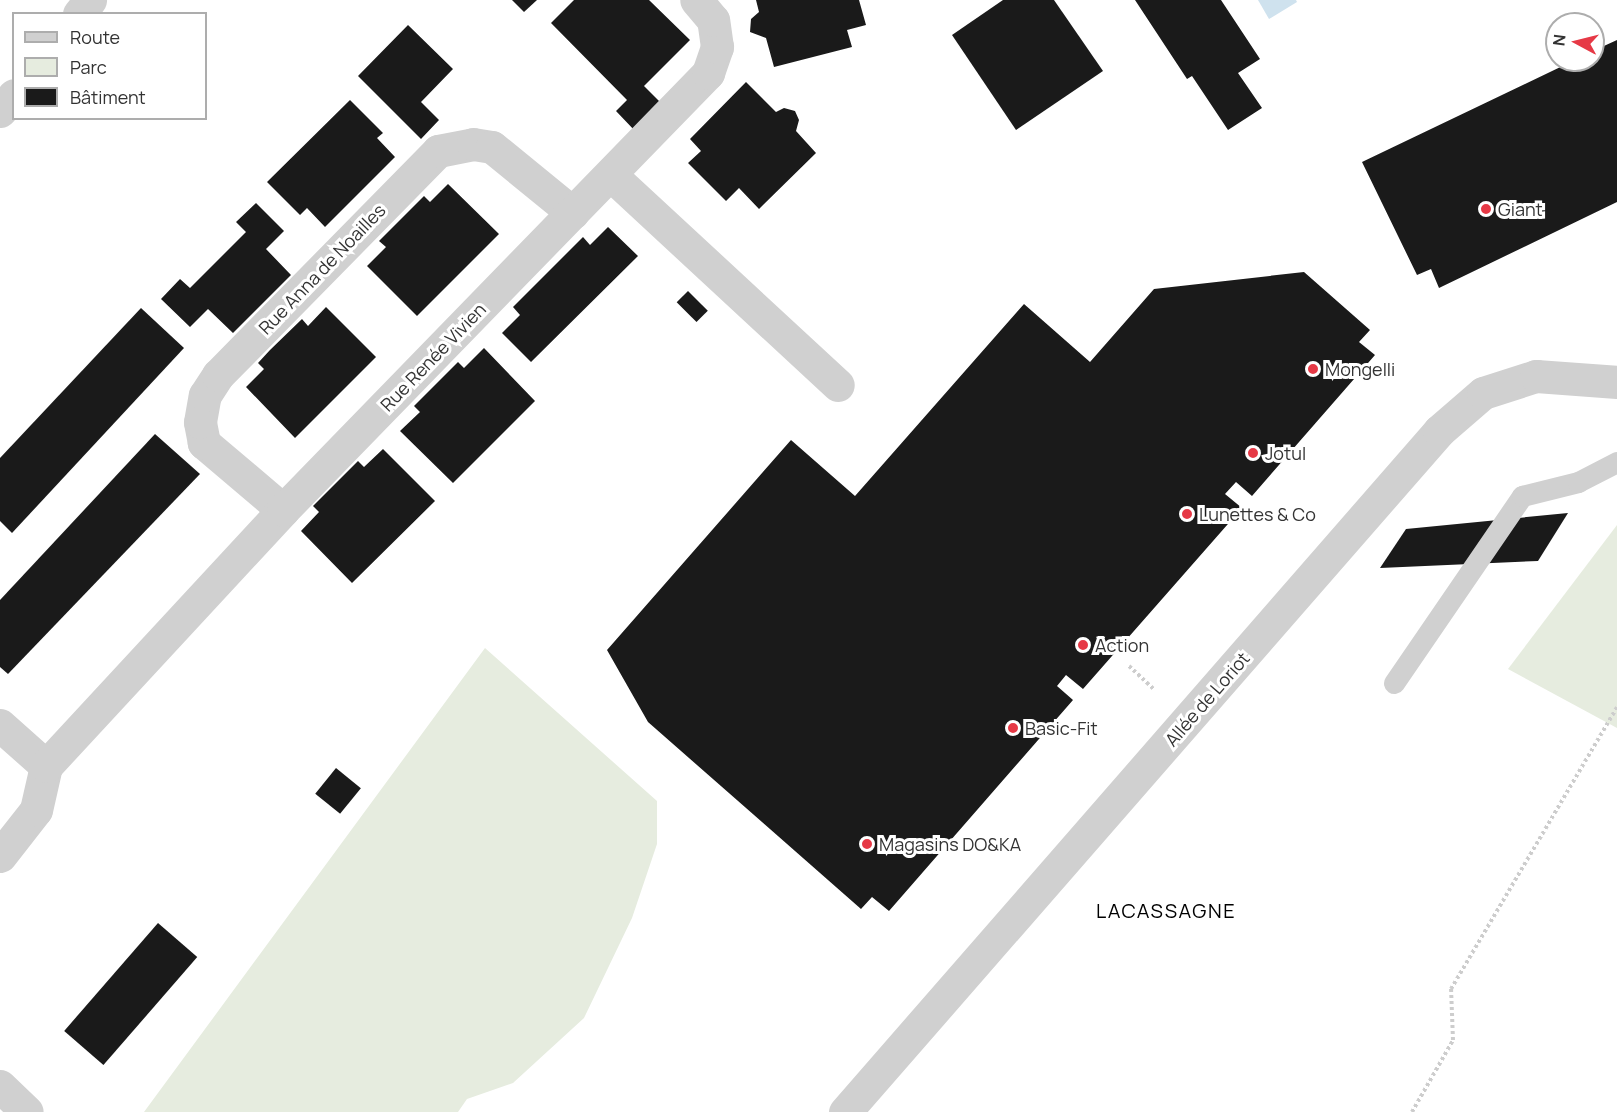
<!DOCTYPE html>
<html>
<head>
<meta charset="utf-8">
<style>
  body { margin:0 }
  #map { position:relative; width:1617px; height:1112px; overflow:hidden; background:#fff; font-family:Manrope,sans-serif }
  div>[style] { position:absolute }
  .green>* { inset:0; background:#e6ecdf }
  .water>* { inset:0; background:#cfe2ee }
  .building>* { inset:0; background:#1a1a1a; transform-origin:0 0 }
  .path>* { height:4px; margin-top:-2px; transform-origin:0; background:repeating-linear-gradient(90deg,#cdcdcd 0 3px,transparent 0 6px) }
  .service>* { height:21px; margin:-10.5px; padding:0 10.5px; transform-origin:10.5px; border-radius:10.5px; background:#d0d0d0 }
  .minor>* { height:33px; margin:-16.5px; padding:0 16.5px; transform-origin:16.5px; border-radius:16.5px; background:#d0d0d0 }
  .dots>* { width:16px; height:16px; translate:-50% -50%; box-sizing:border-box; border:3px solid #fff; border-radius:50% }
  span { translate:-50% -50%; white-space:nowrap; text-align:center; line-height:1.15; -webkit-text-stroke:6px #fff; paint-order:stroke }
  .poi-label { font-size:18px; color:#333 }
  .left { translate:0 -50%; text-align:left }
  .street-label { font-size:18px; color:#333 }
  .neighbourhood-label { font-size:20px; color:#000; letter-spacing:1.5px }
  .legend { position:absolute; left:12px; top:12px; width:195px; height:108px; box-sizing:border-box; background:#fff; border:2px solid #adadad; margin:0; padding:8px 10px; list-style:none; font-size:18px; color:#333 }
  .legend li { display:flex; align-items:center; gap:12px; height:30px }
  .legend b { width:30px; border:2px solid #adadad }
  .north { position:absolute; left:1545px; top:12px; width:60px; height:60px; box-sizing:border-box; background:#fff; border:2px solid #adadad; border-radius:50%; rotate:277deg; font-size:16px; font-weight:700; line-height:24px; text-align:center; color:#333 }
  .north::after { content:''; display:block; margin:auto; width:21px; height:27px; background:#e63946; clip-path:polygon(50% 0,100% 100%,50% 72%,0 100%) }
</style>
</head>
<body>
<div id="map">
  <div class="green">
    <div style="clip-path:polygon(1617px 525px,1617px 728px,1508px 669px)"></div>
    <div style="clip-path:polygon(485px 648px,657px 801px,657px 844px,632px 918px,584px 1018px,513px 1083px,467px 1099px,458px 1112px,144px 1112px)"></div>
  </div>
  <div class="water">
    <div style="clip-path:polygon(1258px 0,1296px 0,1297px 2px,1269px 19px)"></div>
  </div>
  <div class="building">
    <div style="clip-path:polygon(512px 0,537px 0,524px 12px)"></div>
    <div style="clip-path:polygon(574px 0,649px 0,690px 40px,644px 86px,663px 105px,636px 132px,616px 111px,627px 100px,551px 23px)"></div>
    <div style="clip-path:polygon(756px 0,859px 0,866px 25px,847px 30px,852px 47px,774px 67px,766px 38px,750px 32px,751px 19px,759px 12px)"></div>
    <div style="clip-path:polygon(1003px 0,1054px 0,1103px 71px,1016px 130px,952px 35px)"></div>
    <div style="clip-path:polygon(1135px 0,1221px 0,1260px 59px,1238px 73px,1262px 108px,1228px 130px,1192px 76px,1187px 79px)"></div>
    <div style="clip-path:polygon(408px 25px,453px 69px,421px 102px,439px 120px,421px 139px,358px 76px)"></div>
    <div style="clip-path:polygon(1617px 40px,1617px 202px,1439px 288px,1431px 269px,1417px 275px,1362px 162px,1575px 60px,1593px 60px,1593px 51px)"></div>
    <div style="clip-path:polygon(746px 82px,776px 112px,784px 108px,795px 111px,799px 120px,796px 131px,816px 153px,759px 209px,739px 188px,726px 201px,688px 163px,701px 151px,690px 139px)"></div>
    <div style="clip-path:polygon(350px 100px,383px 133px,377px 138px,395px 157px,325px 227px,307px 208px,300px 215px,267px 182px)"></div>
    <div style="clip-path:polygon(448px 184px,499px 234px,417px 316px,367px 266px,386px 247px,379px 241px,424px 196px,430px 202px)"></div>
    <div style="clip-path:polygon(256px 203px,284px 231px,266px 249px,291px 275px,233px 333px,208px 309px,190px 327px,161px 299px,180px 279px,190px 288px,246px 232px,236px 222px)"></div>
    <div style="clip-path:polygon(608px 227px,638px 256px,531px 362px,502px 333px,520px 315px,513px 307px,583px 237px,590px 245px)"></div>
    <div style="clip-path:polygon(1304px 272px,1370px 330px,1359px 342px,1375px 355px,1252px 496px,1236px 482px,1225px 494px,1242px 508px,1083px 689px,1066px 675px,1057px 686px,1073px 700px,889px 911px,872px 897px,861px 909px,648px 722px,607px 650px,791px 440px,855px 496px,1024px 304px,1090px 362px,1154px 289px)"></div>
    <div style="left:688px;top:291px;width:28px;height:16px;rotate:45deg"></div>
    <div style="clip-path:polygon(326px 307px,376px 357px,295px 438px,246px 387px,264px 369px,258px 363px,270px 350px,302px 319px,308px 326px)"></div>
    <div style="clip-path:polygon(141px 308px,184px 348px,12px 533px,0 521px,0 458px)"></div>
    <div style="clip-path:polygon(484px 348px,535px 401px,453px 483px,400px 431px,420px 412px,414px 406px,458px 362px,464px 368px)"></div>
    <div style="clip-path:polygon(155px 434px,200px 474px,8px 674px,0 667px,0 600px)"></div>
    <div style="clip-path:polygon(383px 449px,435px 501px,352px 583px,301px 531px,319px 512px,313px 506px,358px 461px,364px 467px)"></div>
    <div style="clip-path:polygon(1568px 513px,1538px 561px,1380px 568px,1406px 529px)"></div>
    <div style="left:336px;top:768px;width:32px;height:33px;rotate:39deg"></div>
    <div style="left:158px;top:923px;width:52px;height:143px;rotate:41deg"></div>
  </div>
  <div class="path">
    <div style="left:1129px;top:666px;width:35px;rotate:43deg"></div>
    <div style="left:1412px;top:1112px;width:83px;rotate:-60.3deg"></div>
    <div style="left:1453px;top:1040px;width:51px;rotate:-92.2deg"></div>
    <div style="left:1451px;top:989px;width:327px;rotate:-59.5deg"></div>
  </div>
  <div class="service">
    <div style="left:1394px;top:683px;width:227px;rotate:-55.6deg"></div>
    <div style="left:1522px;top:496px;width:58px;rotate:-14deg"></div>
    <div style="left:1578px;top:482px;width:44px;rotate:-27.1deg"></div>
  </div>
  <div class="minor">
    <div style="left:79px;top:14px;width:18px;rotate:-52deg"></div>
    <div style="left:0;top:111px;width:21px;rotate:-49deg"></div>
    <div style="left:611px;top:175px;width:309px;rotate:42.8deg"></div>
    <div style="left:283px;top:510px;width:104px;rotate:-139.7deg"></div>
    <div style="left:204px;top:443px;width:21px;rotate:-101deg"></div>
    <div style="left:200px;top:422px;width:27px;rotate:-80deg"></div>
    <div style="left:205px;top:395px;width:24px;rotate:-57deg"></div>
    <div style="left:218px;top:375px;width:314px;rotate:-45.5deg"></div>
    <div style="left:438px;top:151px;width:36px;rotate:-11deg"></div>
    <div style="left:473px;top:144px;width:19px;rotate:9deg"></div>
    <div style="left:492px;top:147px;width:104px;rotate:39.2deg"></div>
    <div style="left:0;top:725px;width:62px;rotate:41.7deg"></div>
    <div style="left:0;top:856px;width:58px;rotate:-52deg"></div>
    <div style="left:36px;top:810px;width:45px;rotate:-77.2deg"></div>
    <div style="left:46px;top:766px;width:349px;rotate:-47.2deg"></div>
    <div style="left:283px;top:510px;width:610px;rotate:-45.8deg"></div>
    <div style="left:708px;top:73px;width:28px;rotate:-71deg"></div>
    <div style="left:717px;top:47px;width:27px;rotate:-98deg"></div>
    <div style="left:713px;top:20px;width:26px;rotate:-130deg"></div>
    <div style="left:0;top:1086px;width:37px;rotate:44deg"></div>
    <div style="left:845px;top:1112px;width:904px;rotate:-48.9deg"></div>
    <div style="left:1439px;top:431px;width:58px;rotate:-40.8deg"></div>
    <div style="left:1483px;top:393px;width:56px;rotate:-17.8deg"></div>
    <div style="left:1536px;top:376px;width:81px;rotate:4.2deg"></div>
  </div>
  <div class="dots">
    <div style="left:1486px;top:209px;background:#e63946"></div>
    <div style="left:1313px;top:369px;background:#e63946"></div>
    <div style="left:1253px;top:453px;background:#e63946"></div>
    <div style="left:1187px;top:514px;background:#e63946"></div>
    <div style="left:1083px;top:645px;background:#e63946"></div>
    <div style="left:1013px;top:728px;background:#e63946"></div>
    <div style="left:867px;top:844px;background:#e63946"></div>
  </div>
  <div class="poi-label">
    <span class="left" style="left:1498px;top:209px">Giant</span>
    <span class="left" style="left:1325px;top:369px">Mongelli</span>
    <span class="left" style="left:1265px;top:453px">Jotul</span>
    <span class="left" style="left:1199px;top:514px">Lunettes &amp; Co</span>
    <span class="left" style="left:1095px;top:645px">Action</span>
    <span class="left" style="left:1025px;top:728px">Basic-Fit</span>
    <span class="left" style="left:879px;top:844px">Magasins DO&amp;KA</span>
  </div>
  <div class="street-label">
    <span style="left:322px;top:269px;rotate:-46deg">Rue Anna de Noailles</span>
    <span style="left:433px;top:357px;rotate:-46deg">Rue Renée Vivien</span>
    <span style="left:1207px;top:699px;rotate:-49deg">Allée de Loriot</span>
  </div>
  <div class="neighbourhood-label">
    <span style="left:1166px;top:910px">LACASSAGNE</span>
  </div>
  <ul class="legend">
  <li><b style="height:8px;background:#d0d0d0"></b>Route</li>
  <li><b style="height:16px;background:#e6ecdf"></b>Parc</li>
  <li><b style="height:16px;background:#1a1a1a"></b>Bâtiment</li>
  </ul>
  <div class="north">N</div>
</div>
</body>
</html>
